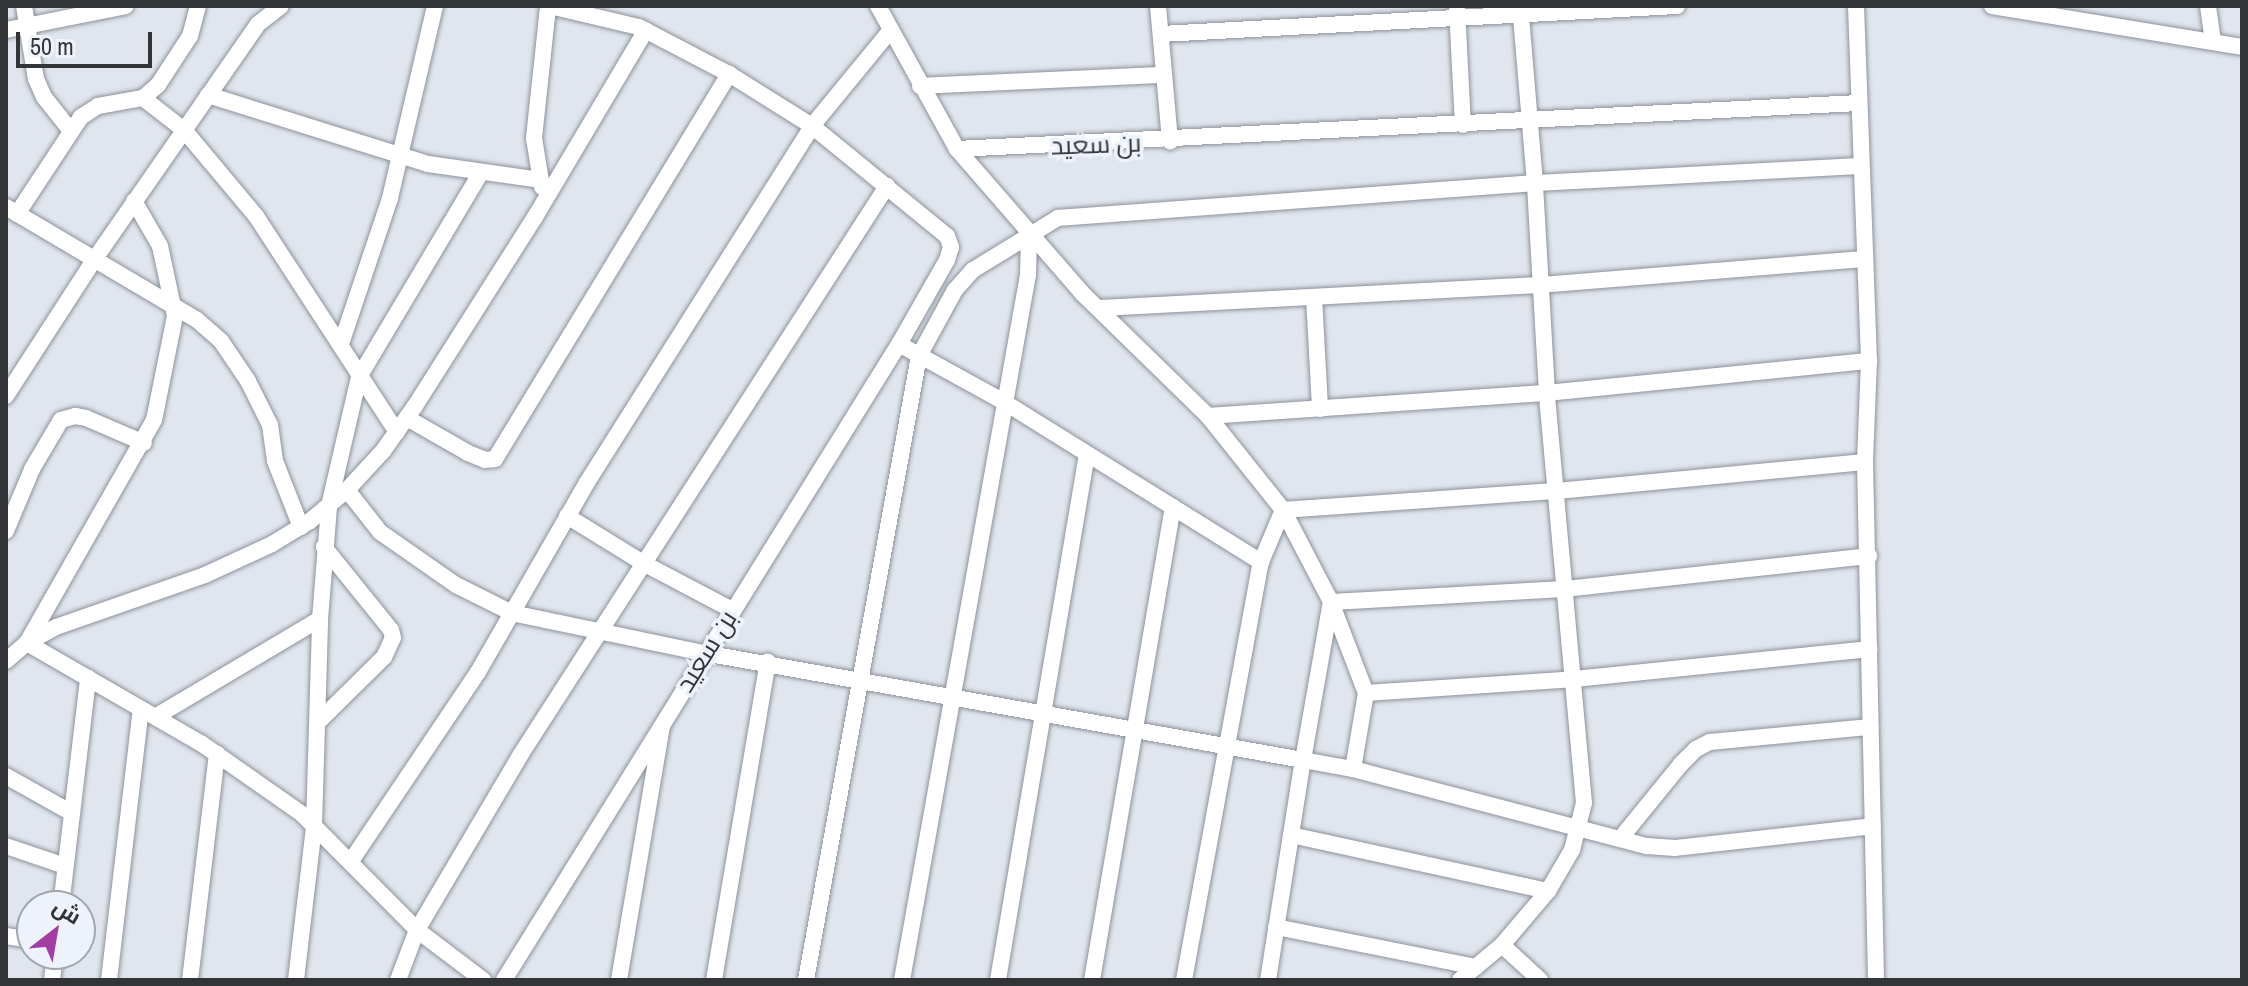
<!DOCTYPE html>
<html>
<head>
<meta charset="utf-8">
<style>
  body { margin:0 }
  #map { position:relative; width:2248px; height:986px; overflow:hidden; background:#e0e5ee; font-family:"Archivo Narrow",Cairo,sans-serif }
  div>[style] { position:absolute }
  .roads { filter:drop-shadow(0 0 2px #8d929a) drop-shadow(0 0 2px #8d929a) }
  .street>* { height:16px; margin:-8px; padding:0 8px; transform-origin:8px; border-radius:8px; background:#fff }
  span { translate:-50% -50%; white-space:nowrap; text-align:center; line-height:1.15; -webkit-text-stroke:7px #edf2fb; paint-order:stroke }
  .street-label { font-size:26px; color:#323438 }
  .frame { position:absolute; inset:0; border:8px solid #323438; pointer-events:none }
  .north { position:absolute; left:16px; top:890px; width:80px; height:80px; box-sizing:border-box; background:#edf2fb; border:2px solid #a2a6ad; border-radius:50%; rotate:31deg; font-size:22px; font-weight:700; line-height:32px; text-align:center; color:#323438 }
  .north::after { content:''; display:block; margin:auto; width:28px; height:36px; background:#a23ea3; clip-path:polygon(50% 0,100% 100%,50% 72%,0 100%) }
  .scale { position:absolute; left:16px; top:32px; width:136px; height:36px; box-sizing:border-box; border:4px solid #323438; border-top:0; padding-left:10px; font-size:24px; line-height:28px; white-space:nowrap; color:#323438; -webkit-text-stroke:6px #edf2fb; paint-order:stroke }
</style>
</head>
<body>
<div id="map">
  <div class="roads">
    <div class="street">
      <div style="left:24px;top:6px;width:74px;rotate:80.7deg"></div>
      <div style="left:36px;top:79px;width:20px;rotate:66deg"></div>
      <div style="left:44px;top:97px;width:43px;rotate:51.5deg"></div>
      <div style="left:550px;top:6px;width:91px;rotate:13.3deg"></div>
      <div style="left:639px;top:27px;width:102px;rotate:27.6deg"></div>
      <div style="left:729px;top:74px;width:98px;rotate:32.1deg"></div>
      <div style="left:812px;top:126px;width:174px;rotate:39.2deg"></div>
      <div style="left:947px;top:236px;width:12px;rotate:70deg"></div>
      <div style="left:951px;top:247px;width:14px;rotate:107deg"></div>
      <div style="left:947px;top:260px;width:97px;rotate:119.7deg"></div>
      <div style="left:878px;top:6px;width:163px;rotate:61.1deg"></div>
      <div style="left:957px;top:149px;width:902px;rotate:-2.92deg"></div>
      <div style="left:1158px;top:6px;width:136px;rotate:84.9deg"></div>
      <div style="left:1856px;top:6px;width:355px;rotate:87.9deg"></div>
      <div style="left:1869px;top:361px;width:101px;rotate:92.3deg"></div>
      <div style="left:1865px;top:462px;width:518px;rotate:88.78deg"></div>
      <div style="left:1992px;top:6px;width:253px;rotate:9.3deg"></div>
      <div style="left:2208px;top:6px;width:35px;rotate:82deg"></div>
      <div style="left:1457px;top:8px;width:117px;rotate:87.1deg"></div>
      <div style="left:6px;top:30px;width:122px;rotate:-11.3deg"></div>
      <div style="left:1161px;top:34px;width:517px;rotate:-3.11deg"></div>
      <div style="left:920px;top:86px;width:243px;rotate:-2.6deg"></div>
      <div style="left:208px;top:95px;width:231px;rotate:17.4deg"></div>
      <div style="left:428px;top:164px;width:113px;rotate:8.1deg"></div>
      <div style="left:143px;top:98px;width:52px;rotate:38deg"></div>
      <div style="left:184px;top:130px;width:112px;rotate:50.1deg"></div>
      <div style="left:256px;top:216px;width:258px;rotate:56.9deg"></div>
      <div style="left:957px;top:149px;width:191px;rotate:49deg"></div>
      <div style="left:1082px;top:293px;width:176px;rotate:44.3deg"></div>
      <div style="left:1208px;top:416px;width:120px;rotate:51.4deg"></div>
      <div style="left:1283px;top:510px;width:104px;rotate:62.4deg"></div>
      <div style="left:1331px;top:602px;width:97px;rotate:69deg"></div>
      <div style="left:542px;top:187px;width:50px;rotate:-99.3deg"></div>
      <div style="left:534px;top:138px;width:133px;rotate:-83.9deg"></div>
      <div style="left:134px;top:201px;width:52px;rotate:60deg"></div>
      <div style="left:160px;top:246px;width:72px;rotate:77.9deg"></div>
      <div style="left:175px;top:316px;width:106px;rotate:101.4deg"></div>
      <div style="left:154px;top:420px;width:257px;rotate:119.7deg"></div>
      <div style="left:27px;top:643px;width:202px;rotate:30deg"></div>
      <div style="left:202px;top:744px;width:122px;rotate:35deg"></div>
      <div style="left:302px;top:814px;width:163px;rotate:45.2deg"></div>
      <div style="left:417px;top:930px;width:83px;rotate:37.1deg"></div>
      <div style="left:6px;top:207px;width:222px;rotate:30.6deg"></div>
      <div style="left:197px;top:320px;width:32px;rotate:41deg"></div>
      <div style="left:221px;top:341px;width:48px;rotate:56deg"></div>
      <div style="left:248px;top:381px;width:49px;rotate:63.4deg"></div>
      <div style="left:270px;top:425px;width:36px;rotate:82deg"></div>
      <div style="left:275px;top:461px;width:71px;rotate:68.5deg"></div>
      <div style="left:17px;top:214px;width:116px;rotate:-56.6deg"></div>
      <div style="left:81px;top:117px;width:20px;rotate:-33deg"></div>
      <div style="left:98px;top:106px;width:46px;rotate:-10.1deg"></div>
      <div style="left:143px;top:98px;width:20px;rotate:-41deg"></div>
      <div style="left:158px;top:85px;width:59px;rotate:-56.9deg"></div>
      <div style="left:190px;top:36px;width:31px;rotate:-75deg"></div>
      <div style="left:1314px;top:297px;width:112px;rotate:86.9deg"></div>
      <div style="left:1099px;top:308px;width:442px;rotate:-3deg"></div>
      <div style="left:1540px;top:285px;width:326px;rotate:-4.6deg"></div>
      <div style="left:341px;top:344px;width:154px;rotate:-71.4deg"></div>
      <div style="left:390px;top:198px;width:197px;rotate:-76.8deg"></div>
      <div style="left:6px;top:396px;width:162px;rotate:-57.1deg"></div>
      <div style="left:94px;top:260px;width:287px;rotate:-55.2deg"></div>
      <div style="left:258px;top:24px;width:29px;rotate:-38deg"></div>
      <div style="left:1208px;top:416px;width:340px;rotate:-3.9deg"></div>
      <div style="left:1547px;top:393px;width:324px;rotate:-5.7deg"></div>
      <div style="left:407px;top:418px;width:70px;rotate:29.8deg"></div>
      <div style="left:468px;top:453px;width:18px;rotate:22deg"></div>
      <div style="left:485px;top:460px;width:10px;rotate:-6deg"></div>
      <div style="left:495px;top:459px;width:451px;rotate:-58.7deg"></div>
      <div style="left:347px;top:490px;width:53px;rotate:51.8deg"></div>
      <div style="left:380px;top:532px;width:93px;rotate:34.9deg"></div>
      <div style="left:456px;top:585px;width:63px;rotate:26.6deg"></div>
      <div style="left:512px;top:613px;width:196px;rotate:11.8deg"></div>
      <div style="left:704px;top:653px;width:608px;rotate:10.13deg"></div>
      <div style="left:1303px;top:760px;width:160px;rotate:-80deg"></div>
      <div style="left:1331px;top:602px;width:234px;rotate:-3.2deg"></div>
      <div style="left:1565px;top:589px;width:306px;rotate:-6.2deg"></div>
      <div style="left:567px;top:516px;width:89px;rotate:31.7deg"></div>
      <div style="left:643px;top:563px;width:101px;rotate:27.8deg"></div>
      <div style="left:6px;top:531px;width:67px;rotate:-67.2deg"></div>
      <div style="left:32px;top:469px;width:57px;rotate:-59.4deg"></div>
      <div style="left:61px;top:420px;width:15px;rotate:-16deg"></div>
      <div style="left:75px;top:416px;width:11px;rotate:10deg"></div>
      <div style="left:86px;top:418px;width:63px;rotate:23.3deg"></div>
      <div style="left:6px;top:661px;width:28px;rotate:-41deg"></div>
      <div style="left:27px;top:643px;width:33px;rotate:-29deg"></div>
      <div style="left:56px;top:627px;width:158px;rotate:-19.2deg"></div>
      <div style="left:205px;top:575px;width:74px;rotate:-24.8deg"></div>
      <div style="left:272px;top:544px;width:44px;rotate:-31.2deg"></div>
      <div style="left:310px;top:521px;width:48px;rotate:-40deg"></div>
      <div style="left:347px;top:490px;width:53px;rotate:-47.3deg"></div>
      <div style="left:383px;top:451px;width:55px;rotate:-54.6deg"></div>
      <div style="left:415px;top:406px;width:224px;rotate:-57.6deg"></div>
      <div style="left:535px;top:217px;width:217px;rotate:-59.3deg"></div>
      <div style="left:1366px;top:693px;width:209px;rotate:-3.8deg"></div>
      <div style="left:1575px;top:679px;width:296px;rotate:-5.8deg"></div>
      <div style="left:155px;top:717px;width:192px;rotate:-30.7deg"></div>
      <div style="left:318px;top:722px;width:93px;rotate:-44.6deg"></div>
      <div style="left:384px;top:657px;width:21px;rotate:-65deg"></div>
      <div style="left:393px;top:638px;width:8px;rotate:-104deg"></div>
      <div style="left:391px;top:630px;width:107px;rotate:-128.9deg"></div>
      <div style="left:1353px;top:769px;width:304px;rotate:14.7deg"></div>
      <div style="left:1647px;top:846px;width:28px;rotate:4deg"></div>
      <div style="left:1675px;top:848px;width:199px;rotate:-6.3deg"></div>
      <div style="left:6px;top:776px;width:76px;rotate:29.3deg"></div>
      <div style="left:1291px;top:835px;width:263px;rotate:12.3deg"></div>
      <div style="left:1620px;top:839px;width:97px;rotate:-50.9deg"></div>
      <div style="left:1681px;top:764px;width:21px;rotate:-45deg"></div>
      <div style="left:1696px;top:749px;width:16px;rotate:-27deg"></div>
      <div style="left:1710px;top:742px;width:161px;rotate:-5.4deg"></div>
      <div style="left:6px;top:846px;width:62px;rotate:18.7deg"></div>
      <div style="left:351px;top:861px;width:228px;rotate:-56.1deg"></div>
      <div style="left:478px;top:672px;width:217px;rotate:-60.1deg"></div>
      <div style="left:586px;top:484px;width:423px;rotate:-57.7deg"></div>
      <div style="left:812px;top:126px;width:123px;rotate:-50.6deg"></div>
      <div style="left:61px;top:906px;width:230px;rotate:-83.2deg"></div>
      <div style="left:1276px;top:927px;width:204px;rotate:11.3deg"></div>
      <div style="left:6px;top:936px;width:26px;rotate:9deg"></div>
      <div style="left:1502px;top:945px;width:52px;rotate:42.6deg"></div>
      <div style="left:52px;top:980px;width:26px;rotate:-83deg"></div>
      <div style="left:109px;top:980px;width:273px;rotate:-83.3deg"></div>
      <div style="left:190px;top:980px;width:228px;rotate:-83.2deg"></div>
      <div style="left:296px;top:980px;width:155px;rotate:-83.3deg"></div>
      <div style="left:314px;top:826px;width:207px;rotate:-88.3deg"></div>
      <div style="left:320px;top:619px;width:113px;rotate:-85.4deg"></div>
      <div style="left:329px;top:506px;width:132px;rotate:-76.9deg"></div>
      <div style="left:359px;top:377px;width:236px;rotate:-59.2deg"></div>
      <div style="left:398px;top:980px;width:53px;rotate:-69.2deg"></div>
      <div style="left:417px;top:930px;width:204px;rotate:-59.4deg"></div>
      <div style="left:521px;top:754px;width:676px;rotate:-57.2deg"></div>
      <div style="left:504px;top:980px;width:749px;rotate:-58.16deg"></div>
      <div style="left:899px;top:344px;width:120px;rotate:28.9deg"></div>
      <div style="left:1004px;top:402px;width:303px;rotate:31.9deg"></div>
      <div style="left:619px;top:980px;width:257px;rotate:-80.4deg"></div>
      <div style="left:714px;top:980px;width:323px;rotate:-80.4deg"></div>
      <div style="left:806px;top:980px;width:634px;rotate:-79.74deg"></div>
      <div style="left:919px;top:356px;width:75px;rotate:-61.4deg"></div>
      <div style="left:955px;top:290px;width:27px;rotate:-48deg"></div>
      <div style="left:973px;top:270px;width:100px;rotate:-31.5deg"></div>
      <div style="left:1058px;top:218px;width:478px;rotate:-4.2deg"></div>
      <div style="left:1535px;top:183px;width:326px;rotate:-3deg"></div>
      <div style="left:902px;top:980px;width:716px;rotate:-79.87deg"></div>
      <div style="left:1028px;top:275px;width:40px;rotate:-88.6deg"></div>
      <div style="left:998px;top:980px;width:533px;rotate:-80.4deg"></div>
      <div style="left:1092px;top:980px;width:480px;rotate:-80.3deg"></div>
      <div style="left:1184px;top:980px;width:425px;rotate:-79.6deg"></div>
      <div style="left:1261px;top:562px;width:56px;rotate:-67.1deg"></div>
      <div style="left:1283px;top:510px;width:275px;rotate:-4deg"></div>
      <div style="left:1557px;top:491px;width:309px;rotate:-5.4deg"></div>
      <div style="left:1268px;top:980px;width:223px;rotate:-81deg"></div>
      <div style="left:1303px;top:760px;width:51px;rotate:10.2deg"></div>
      <div style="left:1353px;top:769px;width:77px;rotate:-80.3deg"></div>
      <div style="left:1460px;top:980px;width:55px;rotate:-39.8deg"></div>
      <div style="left:1502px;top:945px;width:71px;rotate:-49.6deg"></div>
      <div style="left:1548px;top:891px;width:48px;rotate:-59.7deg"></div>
      <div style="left:1572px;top:850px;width:49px;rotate:-75.7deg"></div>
      <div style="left:1584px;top:803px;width:412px;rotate:-95.2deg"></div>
      <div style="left:1547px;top:393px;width:210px;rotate:-93.3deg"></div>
      <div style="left:1535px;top:183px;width:178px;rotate:-94.8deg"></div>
    </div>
  </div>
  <div class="street-label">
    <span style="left:1096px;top:144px;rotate:-2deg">بن سعيد</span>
    <span style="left:706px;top:651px;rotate:-58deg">بن سعيد</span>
  </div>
  <div class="frame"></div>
  <div class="north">ش</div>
  <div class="scale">50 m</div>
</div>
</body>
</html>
